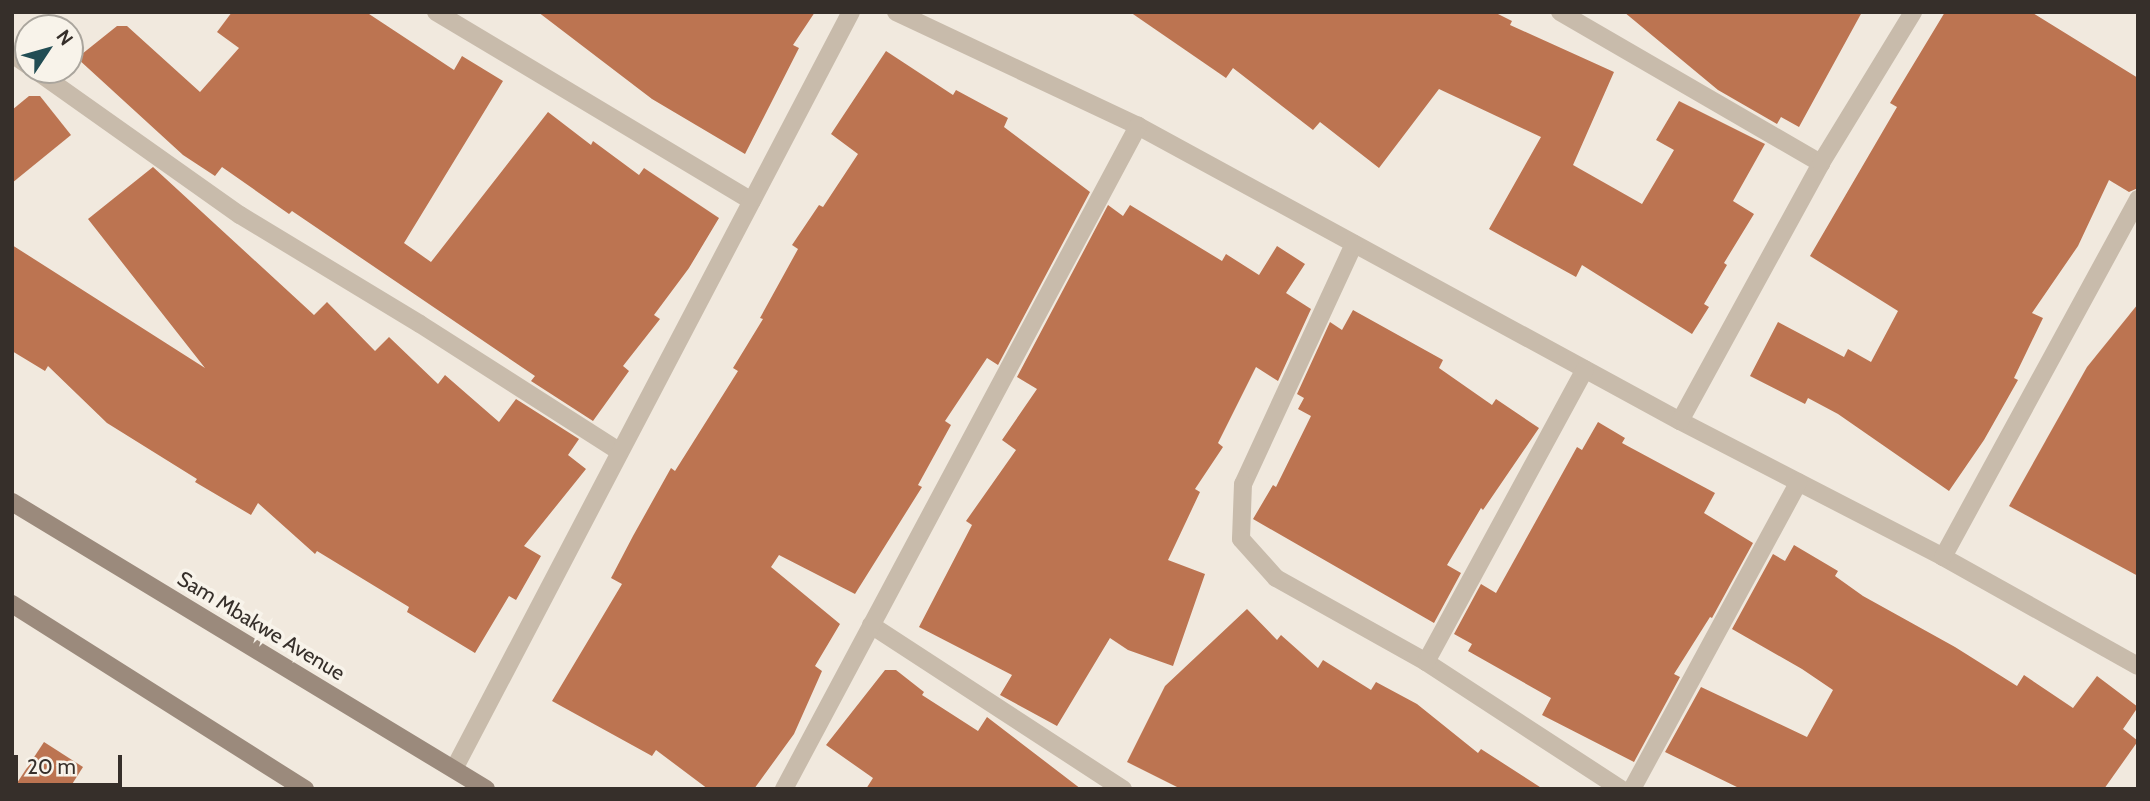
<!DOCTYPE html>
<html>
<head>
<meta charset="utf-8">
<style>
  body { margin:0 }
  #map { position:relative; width:2150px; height:801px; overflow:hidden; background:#f1e9de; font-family:Cabin,sans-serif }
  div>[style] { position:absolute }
  .building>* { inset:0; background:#bc7451 }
  .street>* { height:18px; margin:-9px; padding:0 9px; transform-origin:9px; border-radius:9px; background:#c8bbab }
  .secondary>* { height:18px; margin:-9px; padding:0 9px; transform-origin:9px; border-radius:9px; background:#9b8a7c }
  span { translate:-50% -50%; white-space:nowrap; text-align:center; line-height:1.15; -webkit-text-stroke:7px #f8f3ea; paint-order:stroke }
  .street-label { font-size:21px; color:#362f2a }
  .frame { position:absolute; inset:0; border:14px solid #362f2a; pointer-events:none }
  .north { position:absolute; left:14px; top:14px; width:70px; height:70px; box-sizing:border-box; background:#f8f3ea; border:2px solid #aaa59d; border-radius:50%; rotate:54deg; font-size:19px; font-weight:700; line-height:28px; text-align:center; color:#362f2a }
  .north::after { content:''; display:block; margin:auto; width:24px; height:32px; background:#224d54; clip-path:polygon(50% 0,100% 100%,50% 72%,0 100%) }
  .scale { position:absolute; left:14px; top:755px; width:108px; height:32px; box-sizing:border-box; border:4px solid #362f2a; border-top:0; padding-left:9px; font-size:21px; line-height:24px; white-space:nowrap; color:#362f2a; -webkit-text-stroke:5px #f8f3ea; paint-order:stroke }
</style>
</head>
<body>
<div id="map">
  <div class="building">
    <div style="clip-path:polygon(232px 12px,366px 12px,454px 70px,462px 56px,503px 81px,404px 243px,431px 262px,548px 112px,591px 145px,593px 141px,639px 175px,644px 168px,719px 218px,689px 268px,654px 315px,660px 319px,623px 366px,629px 371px,593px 421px,531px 381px,535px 376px,292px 211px,289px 214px,222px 167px,215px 176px,183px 155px,77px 58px,117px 26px,127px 26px,200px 92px,239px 48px,217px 32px)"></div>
    <div style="clip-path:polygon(538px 12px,815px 12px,793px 45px,799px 48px,745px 154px,652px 99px)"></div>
    <div style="clip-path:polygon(1130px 12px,1494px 12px,1512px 21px,1510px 25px,1614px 72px,1573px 165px,1642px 204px,1674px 150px,1656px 140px,1679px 101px,1765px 144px,1733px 201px,1754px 214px,1724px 263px,1727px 265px,1704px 304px,1709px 307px,1692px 334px,1582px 265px,1576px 277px,1489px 229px,1541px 137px,1439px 89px,1379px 168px,1320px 122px,1313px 130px,1233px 68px,1226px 78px)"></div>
    <div style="clip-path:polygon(1624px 12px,1862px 12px,1799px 127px,1781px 117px,1777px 124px,1718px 90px)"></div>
    <div style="clip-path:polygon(1945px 12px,2031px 12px,2138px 78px,2138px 188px,2129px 192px,2109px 180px,2078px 246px,2032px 313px,2043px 318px,2014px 378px,2018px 380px,1984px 440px,1949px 491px,1838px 414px,1808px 398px,1805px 404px,1750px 376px,1778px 322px,1844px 357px,1848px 349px,1871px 362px,1898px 311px,1810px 256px,1897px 107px,1890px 103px)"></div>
    <div style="clip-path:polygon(886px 51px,953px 95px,956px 90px,1008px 118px,1004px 127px,1090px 192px,998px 365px,987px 358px,945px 421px,951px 425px,918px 485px,922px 487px,855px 594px,779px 555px,771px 567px,840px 624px,815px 666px,822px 671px,794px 734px,754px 789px,708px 789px,656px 750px,652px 756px,552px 701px,622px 584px,611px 578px,633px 536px,671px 468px,675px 471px,738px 371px,733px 368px,763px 319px,760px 318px,798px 249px,792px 245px,819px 205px,823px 207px,858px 154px,831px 134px)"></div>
    <div style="clip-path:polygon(29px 96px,40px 96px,71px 135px,12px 183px,12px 110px)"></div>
    <div style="clip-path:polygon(153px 167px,314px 315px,327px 302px,375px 351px,389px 337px,438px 384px,445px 375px,499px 422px,516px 399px,579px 439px,568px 455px,586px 469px,524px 546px,541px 556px,516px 600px,509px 596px,475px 653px,407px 612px,409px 607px,317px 551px,315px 554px,258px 503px,251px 515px,195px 482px,197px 479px,107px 423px,48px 366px,45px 371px,12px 351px,12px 245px,205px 368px,88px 219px)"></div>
    <div style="clip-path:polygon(1108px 205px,1123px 216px,1130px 205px,1222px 261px,1226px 254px,1259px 275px,1277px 246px,1305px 264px,1286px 293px,1311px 309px,1278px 381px,1256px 367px,1218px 443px,1223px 447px,1195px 489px,1200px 492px,1168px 560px,1205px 574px,1173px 666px,1128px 650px,1110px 638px,1057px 726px,1000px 695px,1012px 675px,919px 627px,972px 525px,966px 521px,1016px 450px,1002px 440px,1037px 389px,1017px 377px)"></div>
    <div style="clip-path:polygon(2138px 304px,2138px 576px,2009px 506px,2087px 367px)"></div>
    <div style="clip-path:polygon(1353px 310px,1443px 360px,1439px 368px,1492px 405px,1496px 399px,1539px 428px,1483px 510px,1481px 508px,1447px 565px,1461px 573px,1434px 623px,1253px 519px,1273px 485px,1276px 487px,1311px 416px,1298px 409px,1304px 398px,1297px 394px,1330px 322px,1342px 330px)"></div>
    <div style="clip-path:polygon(1598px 422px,1625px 438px,1622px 443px,1715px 493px,1704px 513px,1753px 543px,1712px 618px,1710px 617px,1674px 674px,1680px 677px,1634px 762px,1542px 715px,1551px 698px,1468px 651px,1472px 644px,1454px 634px,1481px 584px,1496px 593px,1577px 447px,1582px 450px)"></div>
    <div style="clip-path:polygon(1794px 545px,1838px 571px,1835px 576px,1863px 596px,1955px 647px,2017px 686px,2024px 675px,2073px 708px,2097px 676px,2138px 707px,2123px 729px,2138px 741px,2104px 789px,1741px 789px,1665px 752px,1701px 687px,1807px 737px,1833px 690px,1802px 669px,1732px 629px,1773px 554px,1785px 561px)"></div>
    <div style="clip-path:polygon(1247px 609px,1277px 640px,1281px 635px,1318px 668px,1323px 660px,1371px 690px,1376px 682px,1417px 704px,1478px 753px,1481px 749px,1543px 789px,1181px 789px,1127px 762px,1165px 686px)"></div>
    <div style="clip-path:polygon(885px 670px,896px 670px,924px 692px,922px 695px,978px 731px,987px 717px,1081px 789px,866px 789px,873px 778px,826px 745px)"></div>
    <div style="clip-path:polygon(44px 742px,83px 767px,69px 789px,13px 789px)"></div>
  </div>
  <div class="street">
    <div style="left:436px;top:12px;width:368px;rotate:30.9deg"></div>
    <div style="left:896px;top:12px;width:268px;rotate:25.2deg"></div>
    <div style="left:1138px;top:126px;width:617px;rotate:28.56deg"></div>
    <div style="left:1680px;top:421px;width:296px;rotate:27.3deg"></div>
    <div style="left:1943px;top:557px;width:223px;rotate:29.2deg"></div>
    <div style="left:1560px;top:12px;width:302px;rotate:30.1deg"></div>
    <div style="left:12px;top:54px;width:19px;rotate:35deg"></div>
    <div style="left:35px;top:70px;width:251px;rotate:35.3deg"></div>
    <div style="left:240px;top:215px;width:210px;rotate:31.2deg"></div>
    <div style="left:420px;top:324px;width:237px;rotate:32.6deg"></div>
    <div style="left:1354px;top:244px;width:264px;rotate:114.8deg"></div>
    <div style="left:1243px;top:484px;width:55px;rotate:92.1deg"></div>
    <div style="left:1241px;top:539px;width:52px;rotate:48.1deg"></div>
    <div style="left:1276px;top:578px;width:172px;rotate:29.2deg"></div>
    <div style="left:1426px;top:662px;width:233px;rotate:33.1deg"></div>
    <div style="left:1680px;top:421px;width:294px;rotate:-61.3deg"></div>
    <div style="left:1821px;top:163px;width:177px;rotate:-58.6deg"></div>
    <div style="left:1943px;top:557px;width:408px;rotate:-61.4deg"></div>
    <div style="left:871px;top:625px;width:301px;rotate:33.1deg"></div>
    <div style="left:1426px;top:662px;width:333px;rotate:-61.5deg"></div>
    <div style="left:454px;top:769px;width:855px;rotate:-62.33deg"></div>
    <div style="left:784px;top:789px;width:752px;rotate:-61.9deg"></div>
    <div style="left:1632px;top:789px;width:349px;rotate:-61.5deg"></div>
  </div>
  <div class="secondary">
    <div style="left:12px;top:502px;width:554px;rotate:31.19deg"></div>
    <div style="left:12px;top:604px;width:347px;rotate:32.3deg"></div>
  </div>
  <div class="street-label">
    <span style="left:261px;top:626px;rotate:31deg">Sam Mbakwe Avenue</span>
  </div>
  <div class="frame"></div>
  <div class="north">N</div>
  <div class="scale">20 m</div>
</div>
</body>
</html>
